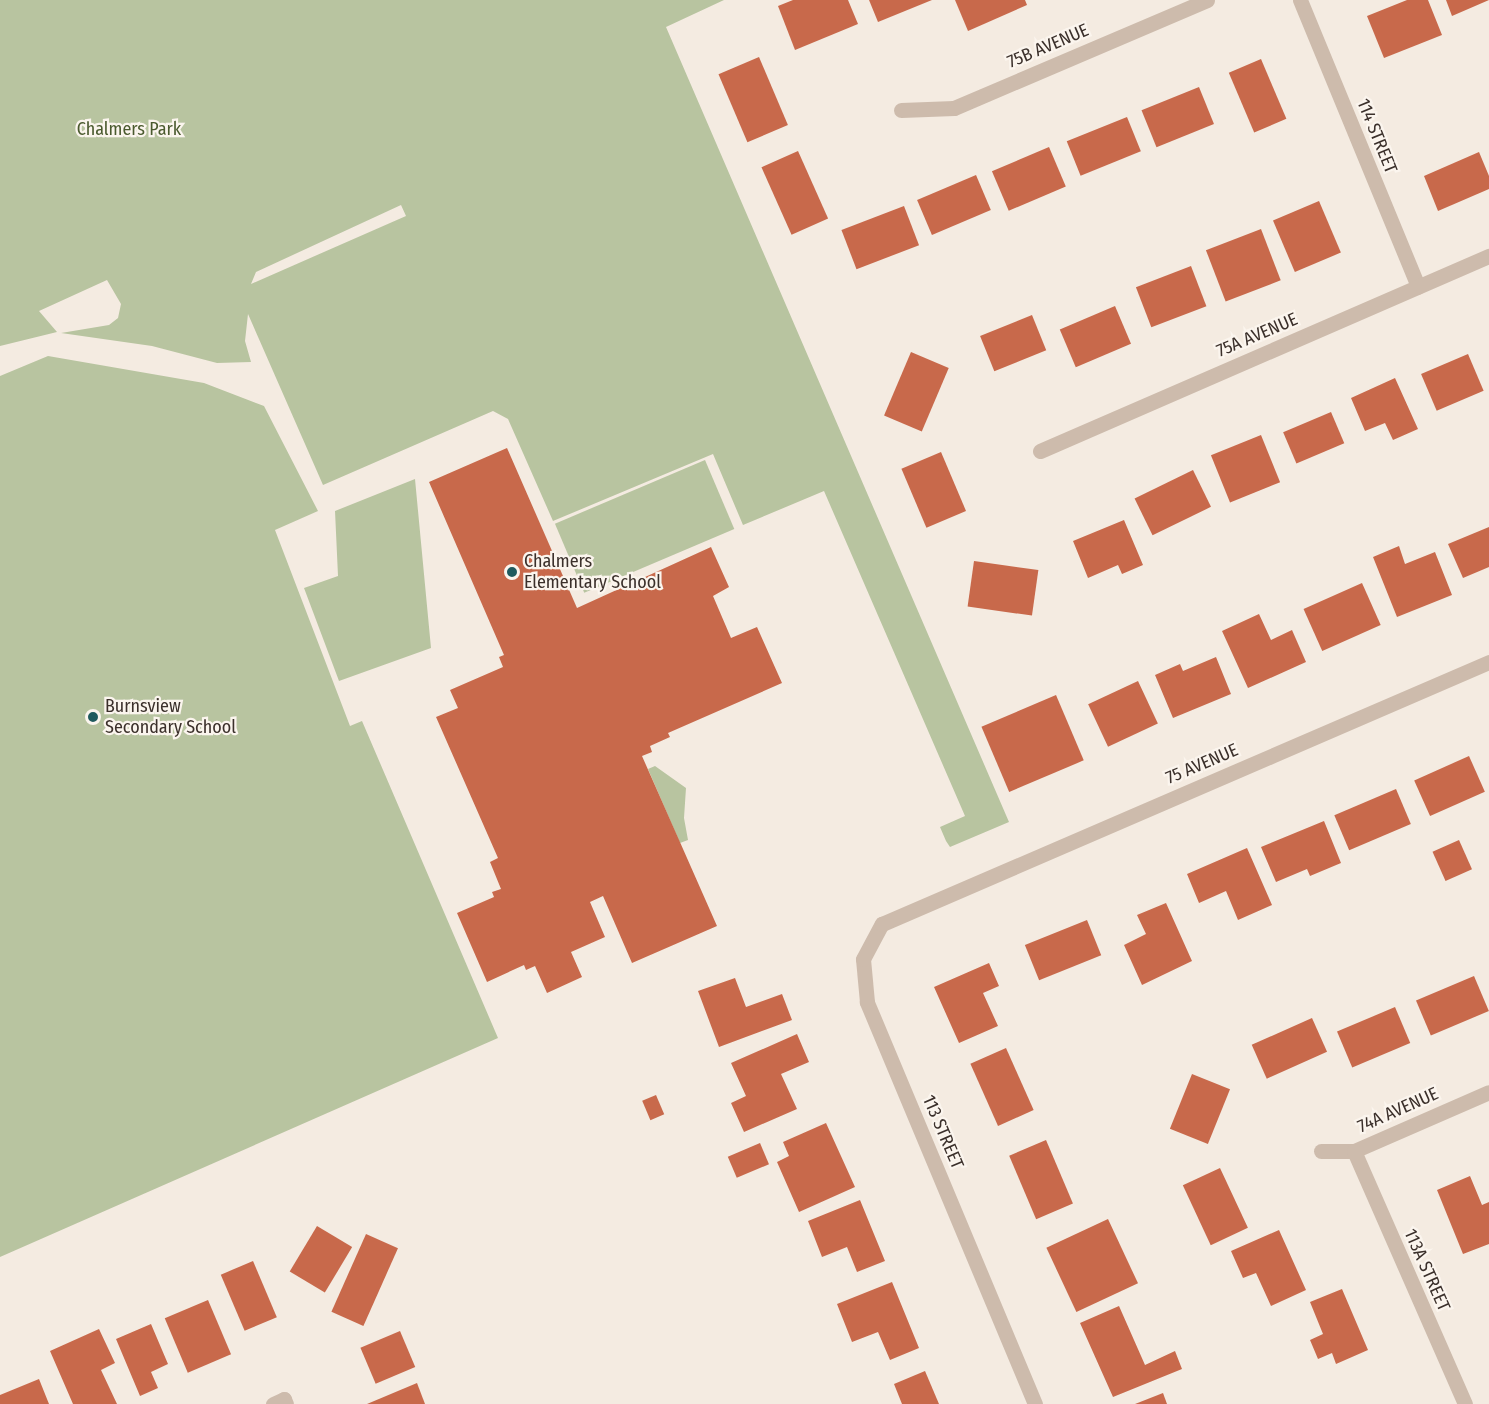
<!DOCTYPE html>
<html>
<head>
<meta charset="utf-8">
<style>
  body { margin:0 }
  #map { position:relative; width:1489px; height:1404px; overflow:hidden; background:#f4ebe1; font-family:"Fira Sans Condensed",sans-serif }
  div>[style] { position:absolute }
  .green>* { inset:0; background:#b8c4a0; transform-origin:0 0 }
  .building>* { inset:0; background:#c8694b; transform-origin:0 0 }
  .street>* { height:15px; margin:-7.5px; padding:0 7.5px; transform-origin:7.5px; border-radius:7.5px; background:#cdbbac }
  .dots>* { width:16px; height:16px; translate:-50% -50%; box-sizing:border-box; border:3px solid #fbf5ee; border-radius:50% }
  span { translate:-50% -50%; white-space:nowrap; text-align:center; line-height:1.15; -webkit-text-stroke:4.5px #fbf5ee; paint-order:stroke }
  .street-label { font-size:18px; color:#3b302b }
  .park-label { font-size:18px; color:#4a5a2e }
  .poi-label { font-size:18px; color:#3b302b }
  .left { translate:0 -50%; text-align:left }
</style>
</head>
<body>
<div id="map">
  <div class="green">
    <div style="clip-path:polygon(evenodd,0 0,724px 0,666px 27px,1009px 822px,950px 847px,946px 841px,940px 827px,965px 816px,824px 491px,743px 525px,713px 454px,553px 521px,508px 419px,493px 411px,323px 485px,248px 314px,245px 341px,251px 362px,217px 363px,152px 346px,61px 333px,109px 325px,118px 318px,121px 304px,107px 280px,39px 311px,57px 332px,0 346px,0 0,401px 205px,406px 216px,251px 284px,256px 272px,401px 205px)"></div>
    <div style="clip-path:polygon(48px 356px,204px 383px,264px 406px,318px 511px,275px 530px,350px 726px,362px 721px,498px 1038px,0 1257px,0 376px)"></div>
    <div style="left:705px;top:460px;width:75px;height:163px;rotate:67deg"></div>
    <div style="clip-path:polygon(415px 479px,431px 648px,339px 681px,304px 588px,338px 576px,335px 511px)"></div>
    <div style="clip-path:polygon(655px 766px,686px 788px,684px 818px,688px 840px,680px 843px,648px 769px)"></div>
  </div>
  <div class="building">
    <div style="clip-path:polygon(793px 0,848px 0,858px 24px,795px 50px,778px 6px)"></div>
    <div style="clip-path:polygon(869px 0,932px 0,878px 22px)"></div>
    <div style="clip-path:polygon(955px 0,1025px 0,1027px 5px,968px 31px)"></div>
    <div style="clip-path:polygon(1407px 0,1428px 0,1442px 35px,1384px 58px,1367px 16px)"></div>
    <div style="clip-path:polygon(1446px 0,1489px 0,1452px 16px)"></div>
    <div style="left:759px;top:57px;width:74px;height:44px;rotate:67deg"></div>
    <div style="left:1261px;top:59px;width:65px;height:35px;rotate:67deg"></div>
    <div style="left:1199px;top:87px;width:40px;height:62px;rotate:68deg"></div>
    <div style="left:1127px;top:117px;width:37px;height:65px;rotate:68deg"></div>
    <div style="left:1049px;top:147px;width:43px;height:62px;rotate:67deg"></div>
    <div style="left:798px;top:151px;width:74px;height:40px;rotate:66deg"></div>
    <div style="clip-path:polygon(1479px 152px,1489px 176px,1489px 189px,1438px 211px,1424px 176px)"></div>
    <div style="left:976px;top:175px;width:38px;height:64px;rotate:67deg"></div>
    <div style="left:1319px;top:201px;width:56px;height:50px;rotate:67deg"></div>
    <div style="left:904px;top:206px;width:42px;height:67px;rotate:69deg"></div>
    <div style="left:1261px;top:229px;width:55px;height:59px;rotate:69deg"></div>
    <div style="left:1191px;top:266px;width:43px;height:59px;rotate:69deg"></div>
    <div style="left:1115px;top:306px;width:41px;height:60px;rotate:67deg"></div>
    <div style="left:1032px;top:315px;width:38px;height:56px;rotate:68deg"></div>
    <div style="left:911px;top:352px;width:41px;height:69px;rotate:23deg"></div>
    <div style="left:1468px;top:354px;width:40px;height:51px;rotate:67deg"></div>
    <div style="clip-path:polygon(1395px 378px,1418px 429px,1393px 440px,1385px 423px,1365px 431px,1351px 398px)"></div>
    <div style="left:1331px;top:412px;width:34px;height:52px;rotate:67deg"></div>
    <div style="left:1261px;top:435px;width:51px;height:54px;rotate:68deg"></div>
    <div style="clip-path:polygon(507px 448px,577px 608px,711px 547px,729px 587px,713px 596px,731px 638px,757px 627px,782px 683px,668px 733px,670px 737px,650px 746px,652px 752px,642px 756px,717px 926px,632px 963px,603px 896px,590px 902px,605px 937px,571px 952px,582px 977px,547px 993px,535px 966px,526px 970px,524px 965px,487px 982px,457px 913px,494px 897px,492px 892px,501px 889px,490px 862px,498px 858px,436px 717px,458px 708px,450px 690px,503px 667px,499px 657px,504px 655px,429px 482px)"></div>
    <div style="left:941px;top:452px;width:64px;height:43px;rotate:67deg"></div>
    <div style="left:1193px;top:470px;width:41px;height:65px;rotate:64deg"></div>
    <div style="clip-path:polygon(1124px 520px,1143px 565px,1122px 574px,1118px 565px,1088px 578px,1073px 541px)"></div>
    <div style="clip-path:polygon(1489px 527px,1489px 567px,1463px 578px,1448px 544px)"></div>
    <div style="clip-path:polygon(1399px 546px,1405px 564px,1435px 552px,1452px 595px,1397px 617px,1373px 557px)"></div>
    <div style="left:974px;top:561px;width:65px;height:46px;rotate:8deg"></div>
    <div style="left:1362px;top:583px;width:46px;height:64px;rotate:66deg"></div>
    <div style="clip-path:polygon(1259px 614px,1271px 640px,1292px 630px,1306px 662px,1248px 688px,1222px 631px)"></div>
    <div style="clip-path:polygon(1216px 657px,1231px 694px,1173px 718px,1155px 675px,1180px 664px,1183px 671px)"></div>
    <div style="left:1138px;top:681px;width:47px;height:55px;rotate:65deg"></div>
    <div style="left:1056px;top:695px;width:71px;height:81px;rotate:67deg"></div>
    <div style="left:1469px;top:756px;width:39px;height:60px;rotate:66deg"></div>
    <div style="left:1396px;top:789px;width:38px;height:67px;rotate:67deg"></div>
    <div style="clip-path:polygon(1324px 821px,1341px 863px,1310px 876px,1307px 869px,1276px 882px,1261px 847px)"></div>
    <div style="left:1459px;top:840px;width:32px;height:29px;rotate:66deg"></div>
    <div style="clip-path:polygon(1247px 848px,1272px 905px,1238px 920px,1226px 891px,1199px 903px,1187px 874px)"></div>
    <div style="clip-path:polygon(1166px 903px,1192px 961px,1142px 985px,1124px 945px,1146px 934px,1137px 915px)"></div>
    <div style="left:1087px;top:920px;width:38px;height:67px;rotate:68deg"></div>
    <div style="clip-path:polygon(989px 963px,999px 986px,983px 993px,998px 1026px,959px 1043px,934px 987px)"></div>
    <div style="left:1474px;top:976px;width:38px;height:63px;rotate:67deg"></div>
    <div style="clip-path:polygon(735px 978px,746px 1007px,782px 994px,792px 1020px,719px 1047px,698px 991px)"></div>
    <div style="left:1395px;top:1007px;width:39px;height:63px;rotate:67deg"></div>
    <div style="left:1312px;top:1018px;width:37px;height:66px;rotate:66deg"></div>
    <div style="clip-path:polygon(797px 1034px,809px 1062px,781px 1074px,797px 1109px,744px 1132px,731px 1103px,746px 1096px,731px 1063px)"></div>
    <div style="left:1006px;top:1048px;width:68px;height:39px;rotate:66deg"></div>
    <div style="left:1192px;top:1074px;width:41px;height:59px;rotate:22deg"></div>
    <div style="left:656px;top:1095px;width:21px;height:15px;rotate:67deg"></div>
    <div style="clip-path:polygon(826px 1123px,855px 1187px,799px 1212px,777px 1162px,789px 1156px,783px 1142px)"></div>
    <div style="left:1046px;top:1140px;width:69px;height:40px;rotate:67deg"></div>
    <div style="left:760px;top:1143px;width:23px;height:35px;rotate:67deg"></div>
    <div style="left:1220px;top:1168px;width:66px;height:41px;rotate:65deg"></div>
    <div style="clip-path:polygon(1470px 1176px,1482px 1205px,1489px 1202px,1489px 1244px,1463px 1254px,1437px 1190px)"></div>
    <div style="clip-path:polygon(860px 1200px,885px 1261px,857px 1272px,847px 1247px,822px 1257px,808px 1221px)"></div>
    <div style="left:1108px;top:1219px;width:71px;height:68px;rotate:65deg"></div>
    <div style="left:317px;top:1226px;width:41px;height:53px;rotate:31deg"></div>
    <div style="clip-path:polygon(1279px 1230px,1306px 1290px,1271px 1306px,1256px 1273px,1243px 1278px,1231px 1251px)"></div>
    <div style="left:366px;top:1234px;width:35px;height:85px;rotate:24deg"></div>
    <div style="left:253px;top:1261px;width:61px;height:35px;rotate:67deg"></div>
    <div style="clip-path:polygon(892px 1282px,919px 1348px,890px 1360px,878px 1332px,852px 1342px,837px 1304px)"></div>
    <div style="clip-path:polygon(1342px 1289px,1368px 1350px,1336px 1364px,1332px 1353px,1318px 1359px,1310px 1340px,1323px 1334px,1310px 1302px)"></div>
    <div style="left:208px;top:1300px;width:59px;height:47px;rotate:67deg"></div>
    <div style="clip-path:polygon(1119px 1306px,1145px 1365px,1175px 1351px,1182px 1369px,1113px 1397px,1080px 1323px)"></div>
    <div style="clip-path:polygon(151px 1324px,168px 1364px,151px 1372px,158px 1388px,140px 1396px,116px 1339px)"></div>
    <div style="clip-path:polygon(99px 1329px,115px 1363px,101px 1370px,117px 1404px,73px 1404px,50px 1351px)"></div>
    <div style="left:400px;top:1331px;width:39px;height:43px;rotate:67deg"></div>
    <div style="clip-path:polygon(925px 1371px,939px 1404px,902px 1404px,894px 1384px)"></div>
    <div style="clip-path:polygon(39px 1379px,49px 1404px,0 1404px,0 1395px)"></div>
    <div style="clip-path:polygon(417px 1383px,425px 1404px,367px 1404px)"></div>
    <div style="clip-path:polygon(1163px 1393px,1167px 1404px,1135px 1404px)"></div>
  </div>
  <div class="street">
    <div style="left:1300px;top:0;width:310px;rotate:67.6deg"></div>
    <div style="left:901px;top:110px;width:53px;rotate:-2.2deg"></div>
    <div style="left:954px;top:108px;width:275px;rotate:-23.1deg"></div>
    <div style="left:1040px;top:451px;width:490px;rotate:-23.5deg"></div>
    <div style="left:1321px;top:1151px;width:33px"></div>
    <div style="left:1354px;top:1151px;width:147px;rotate:-23.6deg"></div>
    <div style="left:1354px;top:1151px;width:276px;rotate:66.3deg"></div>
    <div style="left:273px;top:1404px;width:12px;rotate:-24deg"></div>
    <div style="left:284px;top:1399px;width:5px;rotate:68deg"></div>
    <div style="left:1035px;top:1404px;width:436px;rotate:-112.7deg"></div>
    <div style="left:867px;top:1002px;width:43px;rotate:-95.3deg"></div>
    <div style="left:863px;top:959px;width:40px;rotate:-62deg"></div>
    <div style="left:882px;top:924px;width:661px;rotate:-23.35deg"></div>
  </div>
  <div class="dots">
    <div style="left:512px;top:572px;background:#1f5a5e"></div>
    <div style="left:93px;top:717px;background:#1f5a5e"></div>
  </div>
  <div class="street-label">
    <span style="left:1048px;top:46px;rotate:-23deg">75B AVENUE</span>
    <span style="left:1377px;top:136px;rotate:68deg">114 STREET</span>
    <span style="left:1257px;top:335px;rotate:-23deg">75A AVENUE</span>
    <span style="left:1202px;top:764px;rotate:-23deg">75 AVENUE</span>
    <span style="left:1398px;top:1110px;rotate:-24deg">74A AVENUE</span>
    <span style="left:943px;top:1132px;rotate:67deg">113 STREET</span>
    <span style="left:1427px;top:1270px;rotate:66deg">113A STREET</span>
  </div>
  <div class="park-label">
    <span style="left:129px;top:129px">Chalmers Park</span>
  </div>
  <div class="poi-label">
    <span class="left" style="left:524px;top:572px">Chalmers<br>Elementary School</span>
    <span class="left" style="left:105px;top:717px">Burnsview<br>Secondary School</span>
  </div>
</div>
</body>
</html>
